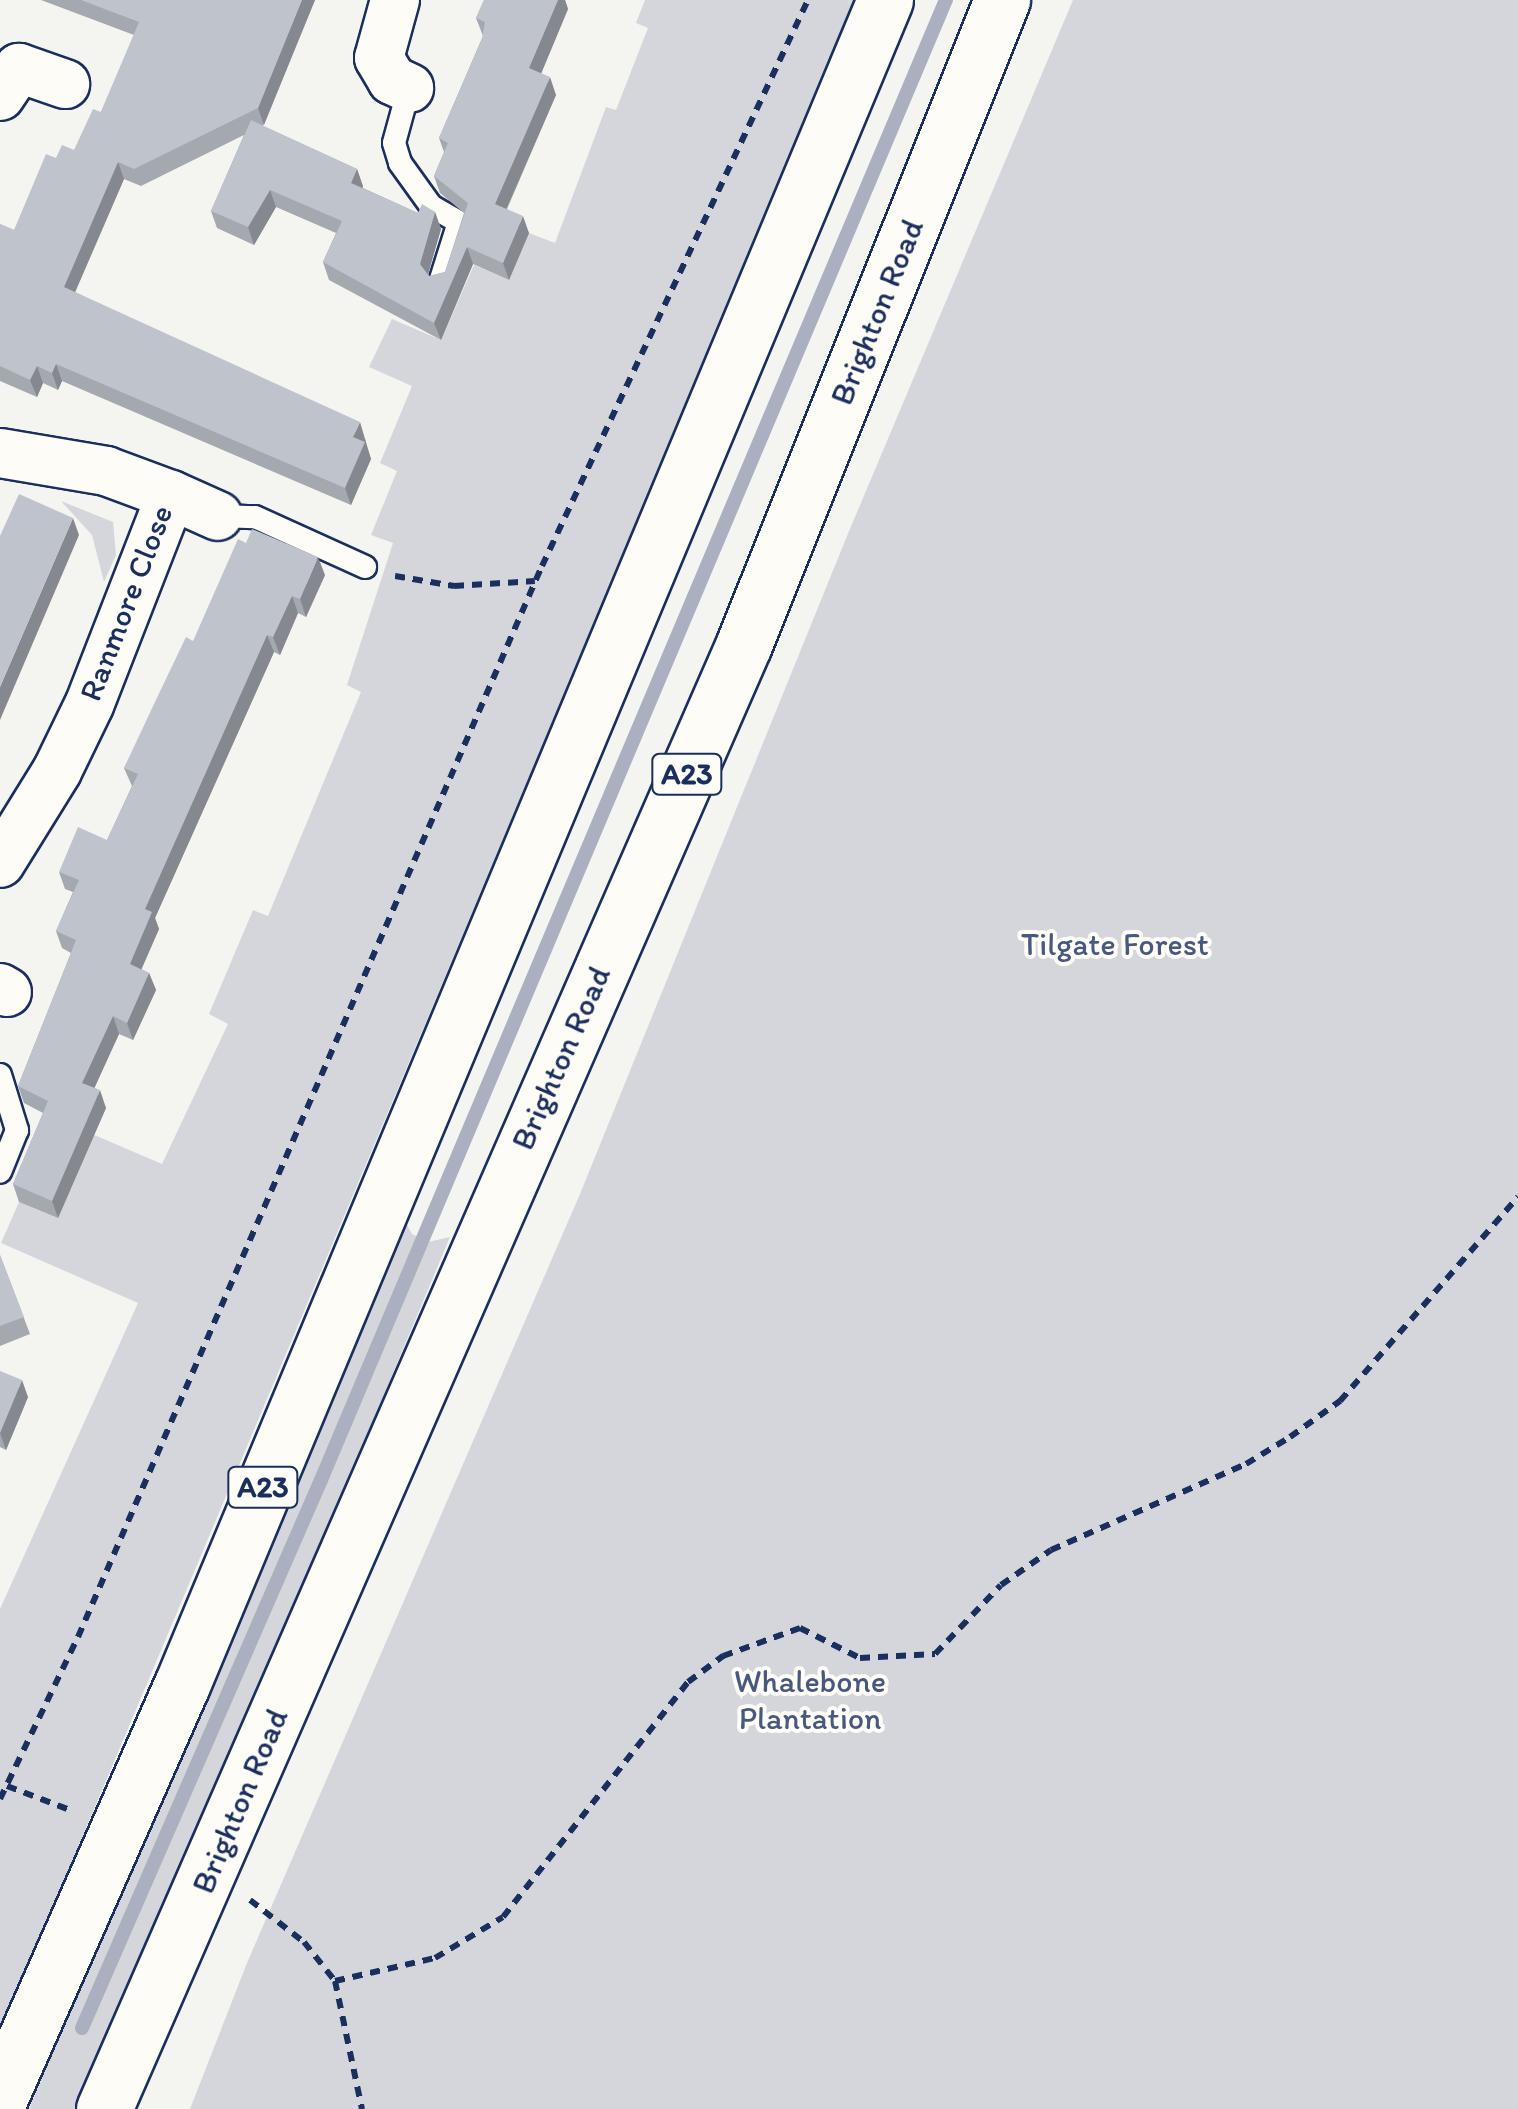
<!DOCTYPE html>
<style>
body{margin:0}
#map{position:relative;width:1518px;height:2109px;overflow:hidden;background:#f4f4f1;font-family:Itim,sans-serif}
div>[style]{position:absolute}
.green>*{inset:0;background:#d4d6db}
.stream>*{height:14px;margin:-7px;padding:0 7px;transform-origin:7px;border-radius:7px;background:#aab0bf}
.path>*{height:6px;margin-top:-3px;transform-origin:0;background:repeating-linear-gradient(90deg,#1b2f5e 0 10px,transparent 0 18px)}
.roads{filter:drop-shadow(2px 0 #1b2f5e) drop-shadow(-2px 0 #1b2f5e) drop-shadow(0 2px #1b2f5e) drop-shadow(0 -2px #1b2f5e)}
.lane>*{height:22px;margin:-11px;padding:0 11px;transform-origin:11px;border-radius:11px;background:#fdfcf7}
.street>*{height:48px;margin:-24px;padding:0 24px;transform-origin:24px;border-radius:24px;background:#fdfcf7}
.primary>*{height:55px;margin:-27.5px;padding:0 27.5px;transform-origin:27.5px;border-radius:27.5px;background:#fdfcf7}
.wall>*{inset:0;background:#a4a8af}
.shaded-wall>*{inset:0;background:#86888f}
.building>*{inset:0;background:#bfc3cc}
span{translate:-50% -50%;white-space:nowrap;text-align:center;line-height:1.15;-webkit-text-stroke:8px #fdfcf7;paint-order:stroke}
.shield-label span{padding:2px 8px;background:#fdfcf7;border:2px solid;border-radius:8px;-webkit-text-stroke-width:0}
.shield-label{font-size:30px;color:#1b2f5e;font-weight:700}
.street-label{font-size:32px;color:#1b2f5e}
.park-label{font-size:32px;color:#49597d}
</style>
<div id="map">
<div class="green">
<div style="clip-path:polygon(645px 0,857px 0,0 2032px,0 1609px,138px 1303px,1px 1243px,19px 1202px,58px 1218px,92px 1134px,162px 1164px,228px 1024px,209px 1014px,253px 910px,268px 916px,361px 692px,347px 685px,393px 543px,371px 535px,397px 471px,380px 463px,412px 386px,369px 367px,392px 319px,441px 340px,474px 265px,509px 280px,529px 233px,555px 243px,606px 107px,616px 110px,648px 28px,636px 23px)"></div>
<div style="clip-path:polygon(1073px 0,1518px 0,1518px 2109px,190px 2109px,247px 1963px,580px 1194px,847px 536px)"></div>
<div style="clip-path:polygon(61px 501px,113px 522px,116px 555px,104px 582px,92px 535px)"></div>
<div style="clip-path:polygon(403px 1218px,412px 1234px,428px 1242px,450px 1237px,323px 1540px,76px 2109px,29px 2109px)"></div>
</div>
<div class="stream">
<div style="left:82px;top:2028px;width:598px;rotate:-66.44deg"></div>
<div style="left:321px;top:1480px;width:1607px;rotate:-67.11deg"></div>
</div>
<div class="path">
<div style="left:395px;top:576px;width:60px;rotate:9.6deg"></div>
<div style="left:454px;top:586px;width:81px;rotate:-3.5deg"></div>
<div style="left:7px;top:1786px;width:67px;rotate:20.9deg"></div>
<div style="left:0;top:1799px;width:180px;rotate:-64.3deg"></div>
<div style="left:78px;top:1637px;width:1167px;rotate:-66.58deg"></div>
<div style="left:542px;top:566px;width:625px;rotate:-64.83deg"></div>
<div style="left:250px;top:1900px;width:68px;rotate:37.9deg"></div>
<div style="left:304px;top:1942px;width:50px;rotate:51.5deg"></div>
<div style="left:335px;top:1981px;width:131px;rotate:78.1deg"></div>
<div style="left:335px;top:1981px;width:103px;rotate:-13deg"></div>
<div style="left:435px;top:1958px;width:79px;rotate:-31.1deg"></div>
<div style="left:503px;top:1917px;width:299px;rotate:-51.8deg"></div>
<div style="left:688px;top:1682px;width:44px;rotate:-36.6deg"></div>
<div style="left:723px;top:1656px;width:82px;rotate:-20deg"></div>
<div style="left:800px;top:1628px;width:67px;rotate:26.6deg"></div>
<div style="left:860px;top:1658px;width:75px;rotate:-3.1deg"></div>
<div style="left:935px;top:1654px;width:95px;rotate:-46.3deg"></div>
<div style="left:1001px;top:1585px;width:61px;rotate:-35deg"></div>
<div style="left:1051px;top:1550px;width:213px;rotate:-23.8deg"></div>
<div style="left:1246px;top:1464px;width:52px;rotate:-31.5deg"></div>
<div style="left:1290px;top:1437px;width:62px;rotate:-35.8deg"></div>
<div style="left:1340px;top:1401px;width:271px;rotate:-48.9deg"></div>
</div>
<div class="roads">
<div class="lane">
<div style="left:409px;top:88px;width:57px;rotate:105.3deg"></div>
<div style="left:394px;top:143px;width:21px;rotate:73deg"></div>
<div style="left:400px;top:163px;width:53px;rotate:54.2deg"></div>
<div style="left:431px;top:206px;width:32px;rotate:30deg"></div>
<div style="left:459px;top:222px;width:60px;rotate:107.5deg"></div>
<div style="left:218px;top:516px;width:37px;rotate:2deg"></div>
<div style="left:255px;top:517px;width:121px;rotate:24.4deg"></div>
<div style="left:0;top:1075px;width:58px;rotate:72.8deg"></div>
<div style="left:17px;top:1130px;width:45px;rotate:112deg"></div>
</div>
<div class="street">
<div style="left:395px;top:0;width:60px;rotate:105.4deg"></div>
<div style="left:379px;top:58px;width:26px;rotate:59deg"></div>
<div style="left:392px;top:80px;width:19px;rotate:25deg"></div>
<div style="left:0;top:96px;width:34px;rotate:-56deg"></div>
<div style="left:19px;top:68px;width:49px;rotate:19.2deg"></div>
<div style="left:0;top:453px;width:108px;rotate:9.6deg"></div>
<div style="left:106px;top:471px;width:69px;rotate:20.3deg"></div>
<div style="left:171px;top:495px;width:225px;rotate:111.3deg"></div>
<div style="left:89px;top:705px;width:73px;rotate:115.9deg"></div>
<div style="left:57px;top:771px;width:108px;rotate:121.8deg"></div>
<div style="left:171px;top:495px;width:51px;rotate:24.1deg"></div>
<div style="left:0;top:988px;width:8px;rotate:30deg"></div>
</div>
<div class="primary">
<div style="left:0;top:2097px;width:448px;rotate:-66.2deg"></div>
<div style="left:181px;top:1687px;width:1828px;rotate:-67.35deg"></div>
<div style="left:104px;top:2109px;width:1599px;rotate:-66.4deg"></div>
<div style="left:744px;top:644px;width:694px;rotate:-68.17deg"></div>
</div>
</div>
<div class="wall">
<div style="clip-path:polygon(41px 0,315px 0,263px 126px,357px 169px,363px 188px,418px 213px,435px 212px,441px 229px,428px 274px,429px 276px,445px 272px,464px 213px,440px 193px,434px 176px,444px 152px,439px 138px,483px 36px,476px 18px,484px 0,565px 0,568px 9px,541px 73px,556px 95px,507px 209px,529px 233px,509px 280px,473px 264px,441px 340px,329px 280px,323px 262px,336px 233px,276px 207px,254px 245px,217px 228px,211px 211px,244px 135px,141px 186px,124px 179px,75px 292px,366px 440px,365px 442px,371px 459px,351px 505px,62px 381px,58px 390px,43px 383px,37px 397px,0 381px,0 224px,14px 230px,56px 158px,74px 150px,101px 112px,134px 35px)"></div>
<div style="clip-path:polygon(325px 575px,306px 617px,298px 613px,280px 655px,274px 652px,155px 918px,159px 929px,141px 969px,149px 973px,156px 990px,133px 1040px,119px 1034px,94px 1088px,106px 1108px,58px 1218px,19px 1202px,13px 1184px,43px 1113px,24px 1103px,18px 1086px,71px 953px,62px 948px,56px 931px,73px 892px,65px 889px,59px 872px,107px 840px,132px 786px,124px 768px,193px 641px)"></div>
<div style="clip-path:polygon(0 1255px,30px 1334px,0 1346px)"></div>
<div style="clip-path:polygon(0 1371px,28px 1397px,6px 1450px,0 1447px)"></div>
</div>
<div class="shaded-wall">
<div style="clip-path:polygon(302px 0,315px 0,264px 125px,258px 108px)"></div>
<div style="clip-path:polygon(558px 0,565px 0,568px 9px,536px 86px,529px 68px)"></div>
<div style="clip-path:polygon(550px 77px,556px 95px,501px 221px,495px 204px)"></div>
<div style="clip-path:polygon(118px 162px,124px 179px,70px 304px,64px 287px)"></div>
<div style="clip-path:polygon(357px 169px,363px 186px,357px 200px,351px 183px)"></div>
<div style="clip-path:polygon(270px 190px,276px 207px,254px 245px,248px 227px)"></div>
<div style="clip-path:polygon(435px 212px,441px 229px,426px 281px,420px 264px)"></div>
<div style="clip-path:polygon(523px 216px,529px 233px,509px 280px,503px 263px)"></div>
<div style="clip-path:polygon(467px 247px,473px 264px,441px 340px,434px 323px)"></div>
<div style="clip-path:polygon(56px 364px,62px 381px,58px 390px,52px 373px)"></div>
<div style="clip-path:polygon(37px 366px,43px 383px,37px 397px,30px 380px)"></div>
<div style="clip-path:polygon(360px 422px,371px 459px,351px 505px,345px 488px,353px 437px)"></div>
<div style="clip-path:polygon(73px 518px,79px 535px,0 720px,0 687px)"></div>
<div style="clip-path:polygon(318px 557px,325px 575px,306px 617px,300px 599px)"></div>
<div style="clip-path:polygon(292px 596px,298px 613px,280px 655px,273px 637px)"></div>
<div style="clip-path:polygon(267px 635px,274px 652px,155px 918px,159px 929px,136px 982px,130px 964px,145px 909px)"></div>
<div style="clip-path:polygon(149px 973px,156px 990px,133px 1040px,127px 1023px)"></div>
<div style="clip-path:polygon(113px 1016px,119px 1034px,89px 1100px,82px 1083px)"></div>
<div style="clip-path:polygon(100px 1090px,106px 1108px,58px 1218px,52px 1201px)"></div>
<div style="clip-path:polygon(22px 1380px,28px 1397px,6px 1450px,0 1433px)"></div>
</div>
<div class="building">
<div style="clip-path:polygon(81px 0,302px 0,258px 108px,134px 169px,118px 162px,64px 287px,360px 422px,353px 437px,365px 442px,345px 488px,56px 364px,52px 373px,37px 366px,30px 380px,0 366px,0 224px,14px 230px,46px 154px,56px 158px,62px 145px,74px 150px,93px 109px,101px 112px,139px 22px)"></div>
<div style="clip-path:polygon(484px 0,558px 0,529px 68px,550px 77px,495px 204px,523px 216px,503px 263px,467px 247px,434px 323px,323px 262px,342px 221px,270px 190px,248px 227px,211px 211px,251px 120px,357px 169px,351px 183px,418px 213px,422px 204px,435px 212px,420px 264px,429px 276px,445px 272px,468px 203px,434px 176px,448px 143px,439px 138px,482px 39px,485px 22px,476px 18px)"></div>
<div style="clip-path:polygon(19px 494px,73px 518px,0 687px,0 536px)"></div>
<div style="clip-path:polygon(252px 529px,318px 557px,300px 599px,292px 596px,273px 637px,267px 635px,145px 909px,152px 912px,130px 964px,149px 973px,127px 1023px,113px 1016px,82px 1083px,100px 1090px,52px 1201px,13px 1184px,48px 1101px,18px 1086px,76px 940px,56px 931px,79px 880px,59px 872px,78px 827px,107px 840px,138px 774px,124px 768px,154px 704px,186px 637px,193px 641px,238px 539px,246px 543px)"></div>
<div style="clip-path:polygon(0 1255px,24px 1317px,0 1326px)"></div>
<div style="clip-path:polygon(0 1371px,22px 1380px,0 1433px)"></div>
</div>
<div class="shield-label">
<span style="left:687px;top:774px">A23</span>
<span style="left:263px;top:1487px">A23</span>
</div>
<div class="street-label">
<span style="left:877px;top:312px;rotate:-68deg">Brighton Road</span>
<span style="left:126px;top:603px;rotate:-69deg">Ranmore Close</span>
<span style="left:561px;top:1058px;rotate:-66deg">Brighton Road</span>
<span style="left:240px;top:1801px;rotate:-67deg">Brighton Road</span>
</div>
<div class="park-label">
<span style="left:1115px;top:944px">Tilgate Forest</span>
<span style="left:810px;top:1700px">Whalebone<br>Plantation</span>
</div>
</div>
